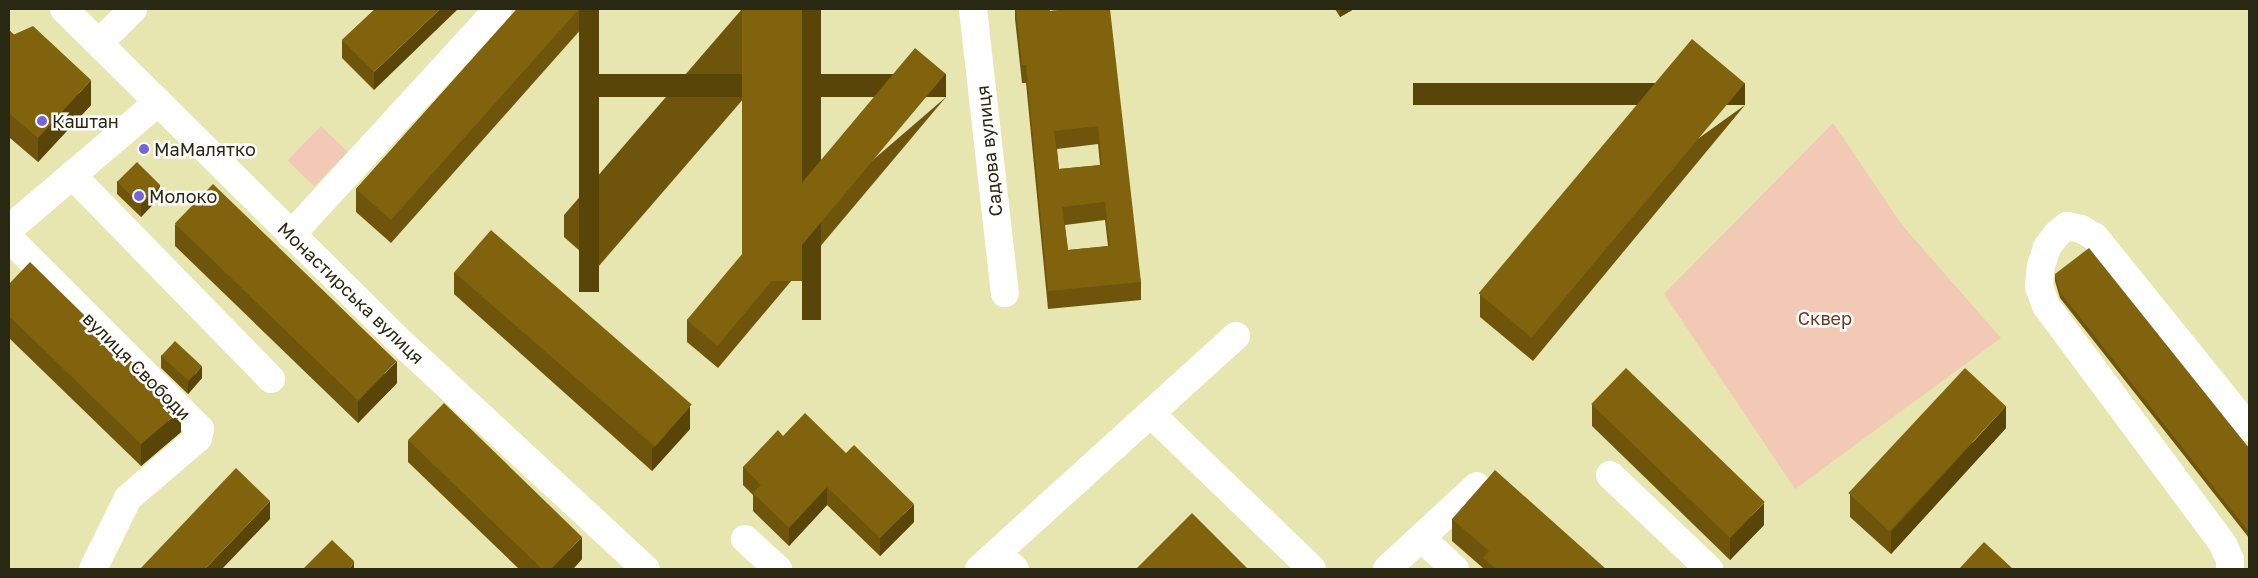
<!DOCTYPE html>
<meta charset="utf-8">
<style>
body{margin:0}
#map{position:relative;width:2258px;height:578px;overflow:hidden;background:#e7e6b0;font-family:"Golos Text",sans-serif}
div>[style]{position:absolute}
.green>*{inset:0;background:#f1c9b5;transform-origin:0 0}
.minor>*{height:28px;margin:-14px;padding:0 14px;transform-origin:14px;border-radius:14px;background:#fff}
.major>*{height:28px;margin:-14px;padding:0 14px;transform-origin:14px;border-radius:14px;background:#fff}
.wall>*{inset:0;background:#6f550b}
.shaded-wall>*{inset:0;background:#5a4509;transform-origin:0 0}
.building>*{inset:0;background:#81630d;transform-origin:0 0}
.dots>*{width:14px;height:14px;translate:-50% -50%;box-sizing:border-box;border:2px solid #fff;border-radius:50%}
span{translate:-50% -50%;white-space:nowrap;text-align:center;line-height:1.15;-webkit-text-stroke:5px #fff;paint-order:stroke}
.poi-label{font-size:18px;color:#282813}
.left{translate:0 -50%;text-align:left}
.street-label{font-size:18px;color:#282813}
.park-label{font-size:18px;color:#6b3a20}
.frame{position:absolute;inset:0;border:10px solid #282813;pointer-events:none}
</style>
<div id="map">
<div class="green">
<div style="clip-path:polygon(1833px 123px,1902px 225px,2001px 338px,1795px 489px,1664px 294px)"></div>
<div style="left:321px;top:126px;width:37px;height:48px;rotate:44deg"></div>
</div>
<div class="minor">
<div style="left:973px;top:9px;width:286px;rotate:83.6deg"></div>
<div style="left:72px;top:175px;width:285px;rotate:45.7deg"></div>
<div style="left:9px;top:229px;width:196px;rotate:-40.4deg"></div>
<div style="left:291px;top:235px;width:306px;rotate:-47.5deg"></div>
<div style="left:9px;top:238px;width:270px;rotate:45deg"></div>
<div style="left:200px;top:429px;width:9px;rotate:103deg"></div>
<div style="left:198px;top:438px;width:92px;rotate:139.4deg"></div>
<div style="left:128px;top:498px;width:79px;rotate:116.2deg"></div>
<div style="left:1152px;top:415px;width:222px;rotate:43.9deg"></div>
<div style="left:1610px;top:475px;width:137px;rotate:43.5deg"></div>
<div style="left:1421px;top:538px;width:46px;rotate:42.4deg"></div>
<div style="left:745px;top:539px;width:45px;rotate:42.3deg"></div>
<div style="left:997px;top:553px;width:24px;rotate:42deg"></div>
<div style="left:979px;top:569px;width:347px;rotate:-42.2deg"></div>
<div style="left:1387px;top:569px;width:122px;rotate:-42.7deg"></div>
<div style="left:2230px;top:569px;width:9px;rotate:-90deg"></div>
<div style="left:2230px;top:560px;width:17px;rotate:-114deg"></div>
<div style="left:2223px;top:544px;width:297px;rotate:-126.6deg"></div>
<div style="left:2046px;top:306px;width:20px;rotate:-110deg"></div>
<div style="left:2039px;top:287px;width:21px;rotate:-85deg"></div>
<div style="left:2041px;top:266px;width:20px;rotate:-72deg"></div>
<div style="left:2047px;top:247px;width:16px;rotate:-52deg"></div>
<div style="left:2057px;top:234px;width:13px;rotate:-39deg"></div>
<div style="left:2067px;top:226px;width:14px;rotate:12deg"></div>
<div style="left:2081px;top:229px;width:16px;rotate:30deg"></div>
<div style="left:2095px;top:237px;width:245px;rotate:51.1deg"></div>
</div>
<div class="major">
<div style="left:64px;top:9px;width:465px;rotate:44.7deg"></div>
<div style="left:394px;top:336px;width:343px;rotate:42.8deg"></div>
<div style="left:100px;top:42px;width:47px;rotate:-45deg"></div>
</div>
<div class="wall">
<div style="clip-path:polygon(375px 9px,374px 90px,342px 58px,342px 40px)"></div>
<div style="clip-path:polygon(517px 9px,599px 9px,391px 243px,356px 212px,356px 189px)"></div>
<div style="clip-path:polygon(742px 9px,821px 9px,598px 267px,564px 237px,564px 215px)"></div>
<div style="clip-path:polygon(evenodd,1015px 9px,1049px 9px,1050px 11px,1071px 9px,1141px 282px,1141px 300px,1048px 309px,1026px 83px,1022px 83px,1015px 19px,1015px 9px,1098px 144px,1100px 165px,1059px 169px,1057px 149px,1098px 144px,1015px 9px,1105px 220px,1108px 246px,1068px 250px,1065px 225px,1105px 220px)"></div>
<div style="clip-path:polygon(1335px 9px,1354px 9px,1340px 17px)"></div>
<div style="clip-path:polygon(9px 30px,91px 105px,38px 162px,10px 138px,9px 140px)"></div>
<div style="clip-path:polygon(946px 97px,718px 368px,687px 342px,687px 320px)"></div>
<div style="clip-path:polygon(1745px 105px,1533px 361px,1480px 317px,1480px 295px)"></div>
<div style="clip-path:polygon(117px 181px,160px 197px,141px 217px,117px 194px)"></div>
<div style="clip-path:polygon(175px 224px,397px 383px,358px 423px,175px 246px)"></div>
<div style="clip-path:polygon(454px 272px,690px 429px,652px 471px,454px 294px)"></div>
<div style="clip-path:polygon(2055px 274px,2249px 448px,2249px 538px,2060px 298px,2055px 281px)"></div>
<div style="clip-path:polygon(9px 284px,181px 432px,141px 466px,9px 338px)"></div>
<div style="clip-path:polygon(161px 355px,202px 378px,188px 394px,161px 368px)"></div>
<div style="clip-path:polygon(1592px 404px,1764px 525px,1730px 560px,1592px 426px)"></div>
<div style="clip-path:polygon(2006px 428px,1891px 554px,1850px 517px,1850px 495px)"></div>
<div style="clip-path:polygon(783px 436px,914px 522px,880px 556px,827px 505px,789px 546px,753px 511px,753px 495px,743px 485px,743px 467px)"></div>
<div style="clip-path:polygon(408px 440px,582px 559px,573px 569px,519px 569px,408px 462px)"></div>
<div style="clip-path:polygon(1452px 519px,1606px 569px,1483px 569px,1483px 568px,1452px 541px)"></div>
</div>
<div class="shaded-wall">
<div style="clip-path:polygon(440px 9px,458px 9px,374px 90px,374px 72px)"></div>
<div style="left:579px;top:9px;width:20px;height:283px"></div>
<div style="left:802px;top:9px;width:19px;height:311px"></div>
<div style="clip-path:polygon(1340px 9px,1354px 9px,1340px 17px)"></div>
<div style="left:946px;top:74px;width:23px;height:355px;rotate:90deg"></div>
<div style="clip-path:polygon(91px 80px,91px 105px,38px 162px,38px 138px)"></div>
<div style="left:1745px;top:83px;width:22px;height:332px;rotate:90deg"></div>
<div style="left:10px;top:114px;width:24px;height:1px;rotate:90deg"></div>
<div style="clip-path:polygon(160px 185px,160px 197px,141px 217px,141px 204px)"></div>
<div style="clip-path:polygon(397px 361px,397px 383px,358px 423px,358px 401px)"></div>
<div style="clip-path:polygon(202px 366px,202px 378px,188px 394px,188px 382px)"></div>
<div style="clip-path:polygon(690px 406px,690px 429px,652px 471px,652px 449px)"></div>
<div style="clip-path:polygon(2006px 406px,2006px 428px,1891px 554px,1891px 532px)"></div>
<div style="clip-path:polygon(181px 410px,181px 432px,141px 466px,141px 444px)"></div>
<div style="clip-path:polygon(827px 487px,827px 505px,789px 546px,789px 528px)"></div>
<div style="clip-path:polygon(270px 501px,270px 519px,222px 569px,205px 569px)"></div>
<div style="clip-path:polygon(1764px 503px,1764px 525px,1730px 560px,1730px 538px)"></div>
<div style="clip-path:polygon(914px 504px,914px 522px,880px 556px,880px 538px)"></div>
<div style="clip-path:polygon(582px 537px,582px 559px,573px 569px,551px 569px)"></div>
<div style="clip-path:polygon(354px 561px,354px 569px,350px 569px)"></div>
</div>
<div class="building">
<div style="clip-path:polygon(375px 9px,440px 9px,374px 72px,342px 40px)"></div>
<div style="clip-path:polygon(517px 9px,579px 9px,391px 220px,356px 189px)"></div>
<div style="left:742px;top:9px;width:60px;height:272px"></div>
<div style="clip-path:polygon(evenodd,1016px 9px,1049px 9px,1050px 11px,1071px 9px,1110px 9px,1141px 282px,1048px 291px,1026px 65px,1022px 65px,1016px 9px,1098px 126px,1102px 165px,1059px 169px,1054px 131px,1098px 126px,1016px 9px,1105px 202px,1110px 246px,1068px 250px,1062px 207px,1105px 202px)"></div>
<div style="clip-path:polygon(33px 26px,91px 80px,38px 138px,10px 114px,9px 115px,9px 30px,13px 35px)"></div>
<div style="left:1692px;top:39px;width:69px;height:332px;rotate:40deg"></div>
<div style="left:915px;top:48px;width:40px;height:355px;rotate:40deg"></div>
<div style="left:137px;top:162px;width:33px;height:28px;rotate:45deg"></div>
<div style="left:213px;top:184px;width:255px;height:55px;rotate:44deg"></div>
<div style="left:491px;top:230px;width:266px;height:56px;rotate:41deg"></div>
<div style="clip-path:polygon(2089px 248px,2249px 448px,2249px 532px,2060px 292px,2055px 274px)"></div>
<div style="clip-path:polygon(30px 262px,181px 410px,141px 444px,9px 316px,9px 284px)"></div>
<div style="left:175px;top:341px;width:37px;height:20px;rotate:43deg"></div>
<div style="left:1626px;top:368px;width:193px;height:50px;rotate:44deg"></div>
<div style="left:1965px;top:368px;width:56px;height:171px;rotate:43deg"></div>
<div style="clip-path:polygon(444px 403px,582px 537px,551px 569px,542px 569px,408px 440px)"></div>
<div style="clip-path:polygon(805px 413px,846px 453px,854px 445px,914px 504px,880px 538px,827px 487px,789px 528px,753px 493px,761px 485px,743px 467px,778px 430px,783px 436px)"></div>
<div style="clip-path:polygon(236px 468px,270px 501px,205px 569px,140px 569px)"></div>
<div style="clip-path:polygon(1495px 470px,1606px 569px,1496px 569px,1483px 558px,1489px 551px,1452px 519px)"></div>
<div style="clip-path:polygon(1192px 513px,1248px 569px,1136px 569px)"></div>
<div style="clip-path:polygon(332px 540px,354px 561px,350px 569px,303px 569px)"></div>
<div style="clip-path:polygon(1984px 542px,2013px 569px,1959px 569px)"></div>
</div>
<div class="dots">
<div style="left:42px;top:121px;background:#7863de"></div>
<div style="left:144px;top:149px;background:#7863de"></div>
<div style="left:139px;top:196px;background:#7863de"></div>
</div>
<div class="poi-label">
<span class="left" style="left:52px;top:121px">Каштан</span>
<span class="left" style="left:154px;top:149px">МаМалятко</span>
<span class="left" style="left:149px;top:196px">Молоко</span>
</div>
<div class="street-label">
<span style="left:989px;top:151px;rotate:-96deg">Садова вулиця</span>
<span style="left:351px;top:293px;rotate:44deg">Монастирська вулиця</span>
<span style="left:137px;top:366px;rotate:45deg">вулиця Свободи</span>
</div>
<div class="park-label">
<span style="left:1825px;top:318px">Сквер</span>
</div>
<div class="frame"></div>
</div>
